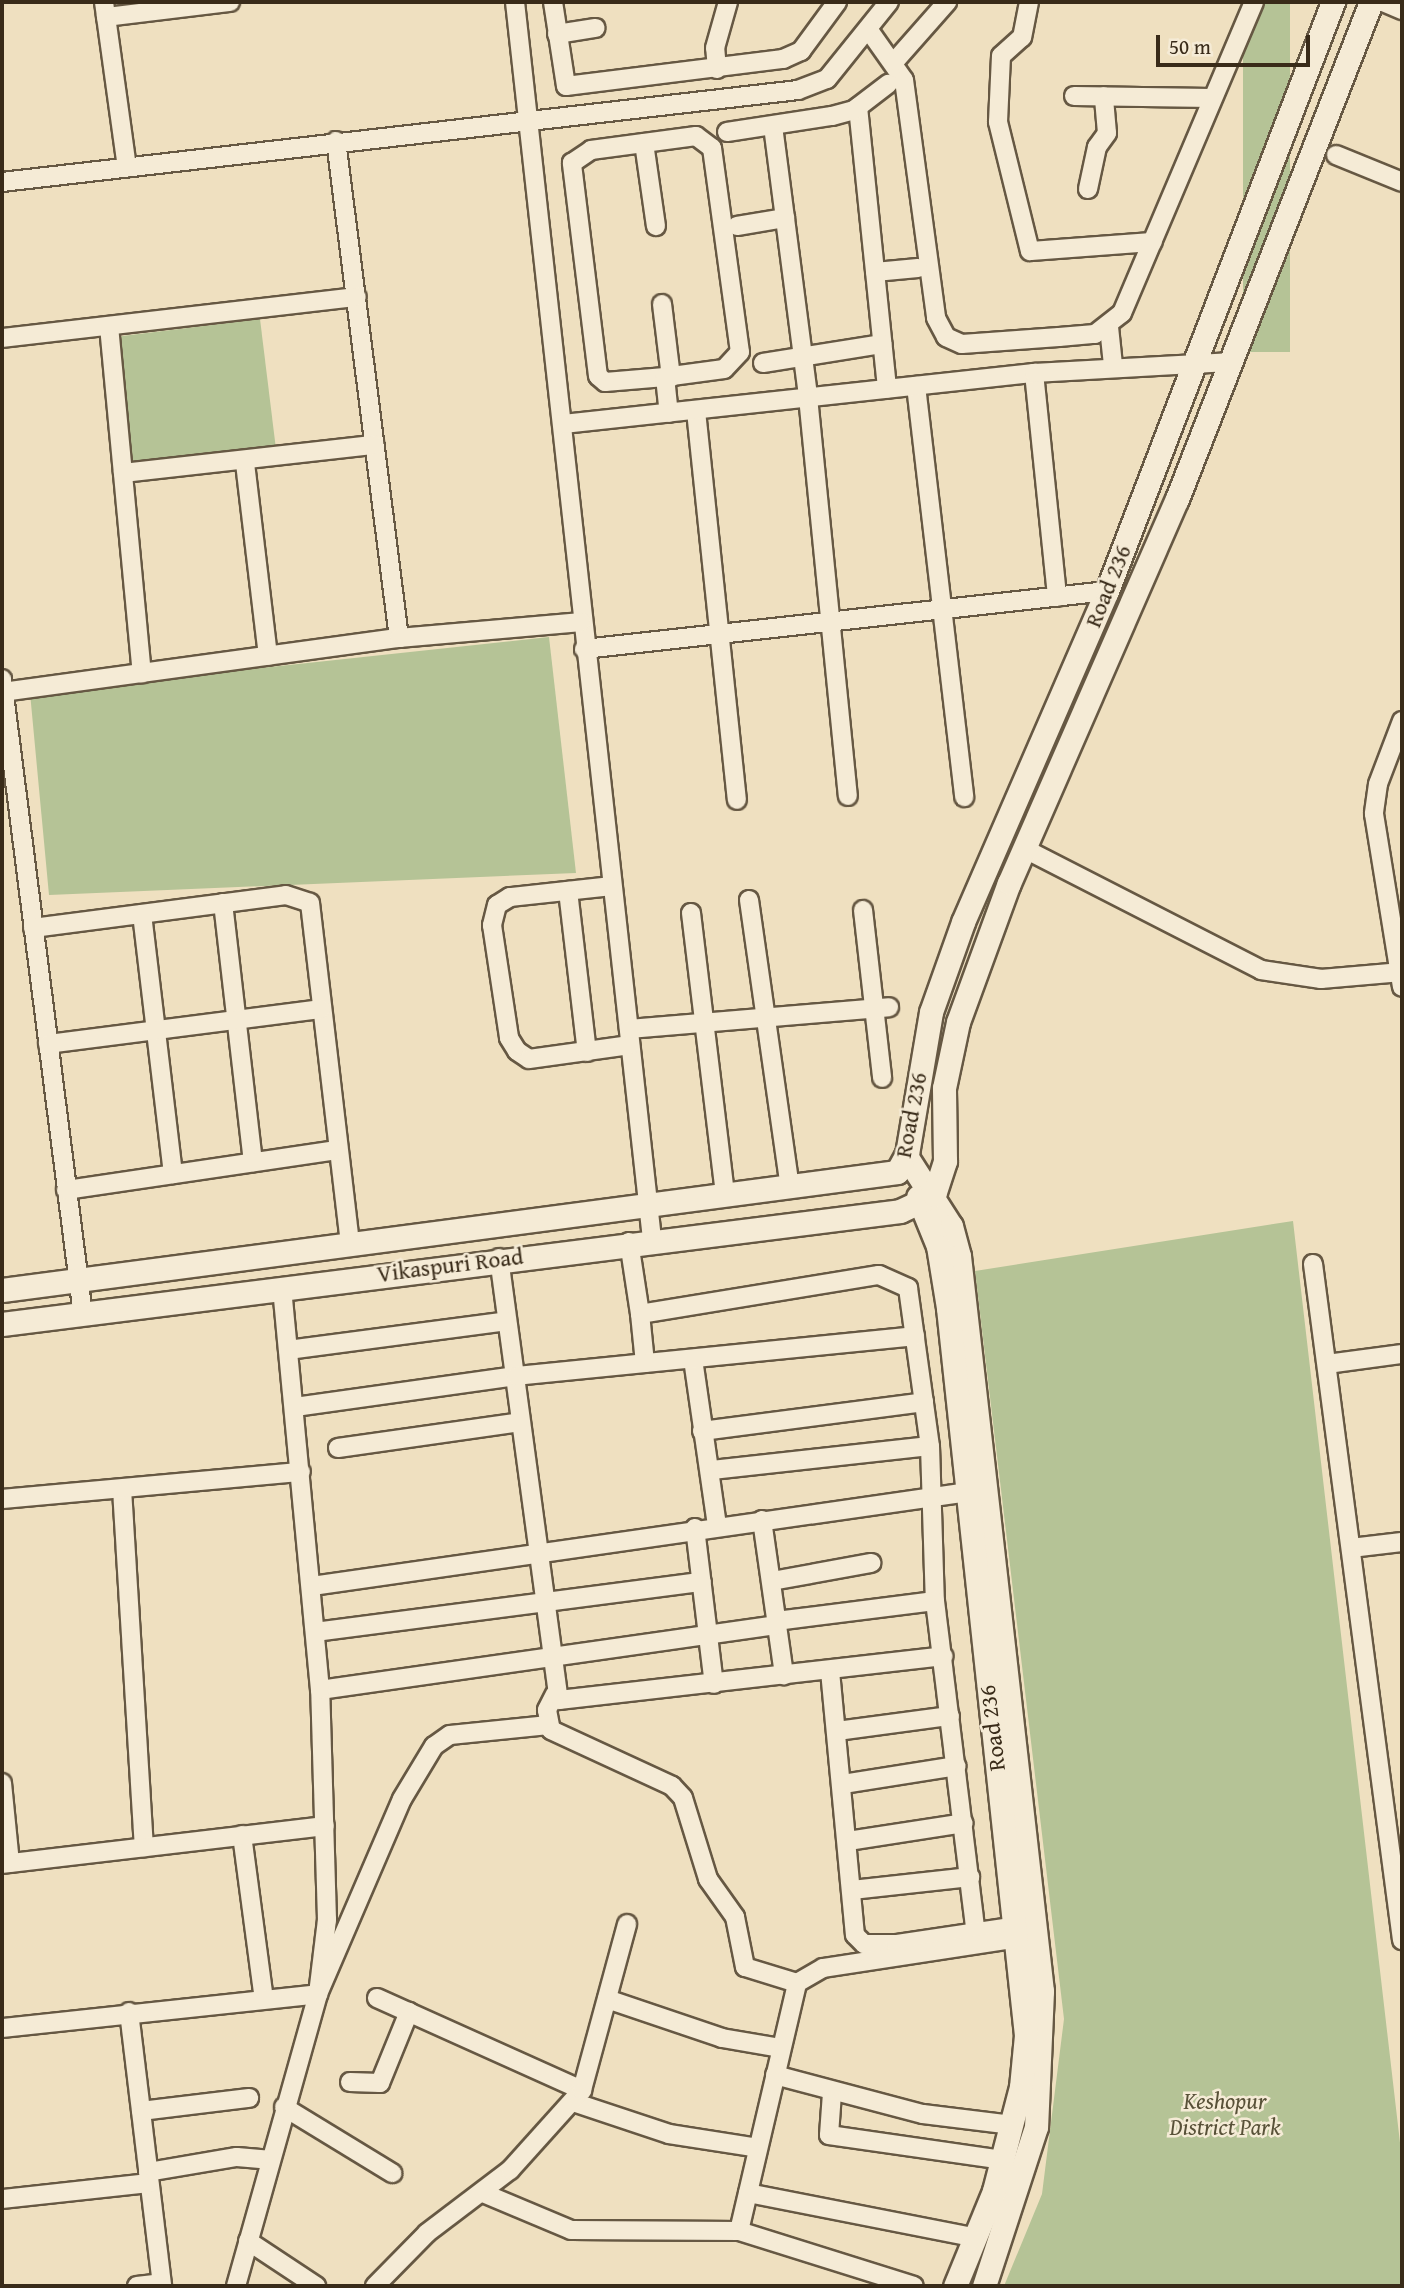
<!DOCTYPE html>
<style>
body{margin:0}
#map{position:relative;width:1404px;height:2288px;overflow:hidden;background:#efe0c0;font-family:"Gentium Book Plus",serif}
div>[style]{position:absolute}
.green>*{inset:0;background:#b5c396;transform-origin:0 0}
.roads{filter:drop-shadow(2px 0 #665843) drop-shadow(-2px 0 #665843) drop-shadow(0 2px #665843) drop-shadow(0 -2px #665843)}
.minor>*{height:18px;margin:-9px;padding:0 9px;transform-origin:9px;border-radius:9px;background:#f5ebd6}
.tertiary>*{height:23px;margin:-11.5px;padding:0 11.5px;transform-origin:11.5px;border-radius:11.5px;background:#f5ebd6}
span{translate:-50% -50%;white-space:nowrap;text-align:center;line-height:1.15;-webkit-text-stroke:5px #f5ebd6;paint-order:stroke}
.street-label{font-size:23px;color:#392b19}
.park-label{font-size:23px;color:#585138;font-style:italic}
.frame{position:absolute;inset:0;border:4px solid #392b19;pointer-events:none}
.scale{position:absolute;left:1156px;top:35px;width:154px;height:32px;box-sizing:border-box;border:4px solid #392b19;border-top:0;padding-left:9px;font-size:21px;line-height:24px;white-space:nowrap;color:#392b19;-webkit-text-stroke:5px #f5ebd6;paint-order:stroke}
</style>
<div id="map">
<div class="green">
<div style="left:1243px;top:2px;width:47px;height:350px"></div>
<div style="left:260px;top:319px;width:129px;height:151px;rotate:83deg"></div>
<div style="clip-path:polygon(549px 637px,576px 873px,49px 895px,30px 693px)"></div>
<div style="clip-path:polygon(1293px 1221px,1402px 2160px,1402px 2286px,1004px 2286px,1042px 2194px,1064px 2019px,975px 1271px)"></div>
</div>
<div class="roads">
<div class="minor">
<div style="left:104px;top:2px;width:167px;rotate:82.1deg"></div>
<div style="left:515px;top:2px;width:1245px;rotate:83.68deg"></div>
<div style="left:553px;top:2px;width:85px;rotate:81.2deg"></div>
<div style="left:566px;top:86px;width:219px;rotate:-7.1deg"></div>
<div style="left:783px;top:59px;width:20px;rotate:-24deg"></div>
<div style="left:801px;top:51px;width:61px;rotate:-53.7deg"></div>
<div style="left:1029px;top:2px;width:36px;rotate:101deg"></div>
<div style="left:1022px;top:37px;width:28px;rotate:138deg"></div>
<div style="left:1001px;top:56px;width:66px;rotate:92.6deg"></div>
<div style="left:998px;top:122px;width:133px;rotate:76.1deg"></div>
<div style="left:1030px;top:251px;width:123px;rotate:-4.2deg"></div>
<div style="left:1383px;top:2px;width:21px;rotate:23deg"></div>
<div style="left:106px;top:17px;width:125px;rotate:-6.9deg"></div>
<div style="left:868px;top:29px;width:62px;rotate:54.8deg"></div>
<div style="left:904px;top:80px;width:240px;rotate:82.3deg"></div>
<div style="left:936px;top:318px;width:21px;rotate:62deg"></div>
<div style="left:946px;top:337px;width:17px;rotate:24deg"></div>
<div style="left:962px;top:344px;width:97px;rotate:-4.1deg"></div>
<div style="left:1059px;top:337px;width:36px;rotate:-5deg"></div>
<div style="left:1095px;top:334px;width:34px;rotate:-38deg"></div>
<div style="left:1122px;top:313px;width:338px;rotate:-67deg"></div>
<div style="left:557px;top:34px;width:39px;rotate:-9deg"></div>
<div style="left:895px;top:61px;width:79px;rotate:-48.6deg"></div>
<div style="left:717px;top:69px;width:21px;rotate:-95deg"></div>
<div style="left:715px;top:48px;width:48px;rotate:-74.2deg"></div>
<div style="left:1074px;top:96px;width:137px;rotate:0.8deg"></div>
<div style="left:858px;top:107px;width:283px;rotate:84.1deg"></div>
<div style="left:773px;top:126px;width:273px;rotate:82.6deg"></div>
<div style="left:808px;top:397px;width:401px;rotate:84.3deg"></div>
<div style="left:727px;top:132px;width:106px;rotate:-8.7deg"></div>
<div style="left:832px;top:116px;width:23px;rotate:-15deg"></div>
<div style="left:854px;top:110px;width:43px;rotate:-37.4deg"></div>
<div style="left:336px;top:141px;width:501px;rotate:82.78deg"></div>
<div style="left:644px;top:143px;width:84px;rotate:81.8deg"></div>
<div style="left:1336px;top:155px;width:71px;rotate:22.2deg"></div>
<div style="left:2px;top:182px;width:801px;rotate:-6.59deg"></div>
<div style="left:798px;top:90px;width:31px;rotate:-21deg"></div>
<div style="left:827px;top:79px;width:99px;rotate:-51.2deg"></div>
<div style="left:1088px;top:189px;width:43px;rotate:-77.9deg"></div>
<div style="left:1097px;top:147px;width:17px;rotate:-54deg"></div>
<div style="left:1107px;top:133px;width:37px;rotate:-95deg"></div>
<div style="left:737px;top:226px;width:49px;rotate:-9.5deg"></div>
<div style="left:875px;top:272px;width:43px;rotate:-5.3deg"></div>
<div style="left:662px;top:304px;width:74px;rotate:83deg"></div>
<div style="left:109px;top:326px;width:349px;rotate:84.6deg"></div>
<div style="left:1109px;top:327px;width:39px;rotate:84deg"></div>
<div style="left:2px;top:338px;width:357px;rotate:-6.6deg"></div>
<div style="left:763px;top:363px;width:121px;rotate:-9.1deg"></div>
<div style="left:1034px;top:373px;width:225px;rotate:84.1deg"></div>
<div style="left:665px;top:377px;width:60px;rotate:175.2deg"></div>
<div style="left:605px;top:382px;width:9px;rotate:-139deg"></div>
<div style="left:598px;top:376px;width:215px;rotate:-97deg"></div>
<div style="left:572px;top:163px;width:23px;rotate:-34deg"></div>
<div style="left:591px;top:150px;width:106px;rotate:-7.6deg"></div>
<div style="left:696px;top:136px;width:20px;rotate:37deg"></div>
<div style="left:712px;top:148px;width:206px;rotate:82.2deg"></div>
<div style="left:740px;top:352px;width:23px;rotate:133deg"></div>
<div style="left:724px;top:369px;width:60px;rotate:172.3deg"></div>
<div style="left:665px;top:377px;width:36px;rotate:84deg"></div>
<div style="left:916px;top:386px;width:414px;rotate:83.3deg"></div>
<div style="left:696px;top:411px;width:391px;rotate:84deg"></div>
<div style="left:563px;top:424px;width:474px;rotate:-6.2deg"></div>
<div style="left:1034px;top:373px;width:195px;rotate:-3.2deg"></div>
<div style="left:245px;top:463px;width:194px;rotate:83.2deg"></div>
<div style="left:123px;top:473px;width:253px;rotate:-6.4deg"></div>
<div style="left:584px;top:649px;width:526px;rotate:-6.33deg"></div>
<div style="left:2px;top:679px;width:641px;rotate:82.74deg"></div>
<div style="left:3px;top:692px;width:400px;rotate:-7.8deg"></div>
<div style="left:399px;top:638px;width:183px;rotate:-5deg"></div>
<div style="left:1402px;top:721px;width:67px;rotate:110.9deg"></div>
<div style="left:1378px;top:784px;width:30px;rotate:98deg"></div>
<div style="left:1374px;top:814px;width:175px;rotate:80.8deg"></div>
<div style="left:1025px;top:849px;width:265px;rotate:27.1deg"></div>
<div style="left:1261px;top:970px;width:61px;rotate:8.5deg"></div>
<div style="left:1321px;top:979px;width:81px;rotate:-4.9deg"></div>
<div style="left:612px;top:886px;width:103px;rotate:173.8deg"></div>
<div style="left:510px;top:897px;width:15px;rotate:148deg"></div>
<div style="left:497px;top:905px;width:21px;rotate:104deg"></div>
<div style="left:492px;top:925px;width:114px;rotate:81.4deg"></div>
<div style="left:509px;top:1038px;width:15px;rotate:58deg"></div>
<div style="left:517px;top:1051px;width:14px;rotate:34deg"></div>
<div style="left:529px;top:1059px;width:102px;rotate:-7.9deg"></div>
<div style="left:568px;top:891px;width:162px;rotate:83.3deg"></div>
<div style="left:749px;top:900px;width:291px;rotate:81.9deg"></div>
<div style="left:223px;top:903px;width:261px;rotate:83.4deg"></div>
<div style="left:863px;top:910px;width:169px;rotate:83.5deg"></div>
<div style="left:691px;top:913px;width:285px;rotate:83.1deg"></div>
<div style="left:142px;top:914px;width:262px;rotate:83.2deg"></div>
<div style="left:33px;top:928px;width:255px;rotate:-7.4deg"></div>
<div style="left:286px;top:895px;width:25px;rotate:18deg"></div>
<div style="left:310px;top:903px;width:344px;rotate:83.3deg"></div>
<div style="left:629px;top:1029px;width:261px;rotate:-4.8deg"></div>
<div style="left:48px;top:1044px;width:275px;rotate:-7.3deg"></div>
<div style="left:66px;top:1190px;width:275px;rotate:-8.4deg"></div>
<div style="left:629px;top:1242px;width:73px;rotate:81.3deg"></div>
<div style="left:499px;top:1258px;width:446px;rotate:82.3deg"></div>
<div style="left:559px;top:1700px;width:387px;rotate:-6.5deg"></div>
<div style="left:1313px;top:1264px;width:682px;rotate:82.5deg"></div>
<div style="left:288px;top:1350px;width:221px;rotate:-7.5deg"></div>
<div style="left:693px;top:1359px;width:168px;rotate:81.8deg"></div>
<div style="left:645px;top:1363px;width:49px;rotate:-95.8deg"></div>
<div style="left:640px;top:1314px;width:242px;rotate:-9.3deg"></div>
<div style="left:879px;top:1275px;width:32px;rotate:24deg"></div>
<div style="left:908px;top:1288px;width:160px;rotate:82.1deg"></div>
<div style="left:930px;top:1446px;width:155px;rotate:88.2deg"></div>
<div style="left:935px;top:1601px;width:328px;rotate:83deg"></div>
<div style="left:1327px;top:1364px;width:76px;rotate:-7.6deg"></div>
<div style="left:295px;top:1407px;width:223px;rotate:-8deg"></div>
<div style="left:516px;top:1376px;width:401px;rotate:-5.7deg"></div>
<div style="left:702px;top:1431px;width:224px;rotate:-7.4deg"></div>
<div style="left:338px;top:1448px;width:184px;rotate:-8.1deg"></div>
<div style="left:712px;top:1470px;width:219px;rotate:-6.3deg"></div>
<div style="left:122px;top:1489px;width:359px;rotate:86.5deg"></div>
<div style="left:2px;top:1499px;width:300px;rotate:-5.2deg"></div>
<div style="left:762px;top:1520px;width:157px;rotate:81.9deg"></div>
<div style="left:695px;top:1528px;width:157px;rotate:83.1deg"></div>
<div style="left:1351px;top:1548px;width:51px;rotate:-6.7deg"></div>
<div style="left:772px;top:1581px;width:101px;rotate:-10.3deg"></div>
<div style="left:312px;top:1586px;width:663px;rotate:-8.15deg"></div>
<div style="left:776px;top:1621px;width:160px;rotate:-7.2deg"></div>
<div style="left:315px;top:1632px;width:390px;rotate:-7.4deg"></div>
<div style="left:830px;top:1671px;width:265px;rotate:84.6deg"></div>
<div style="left:855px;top:1935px;width:13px;rotate:45deg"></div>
<div style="left:864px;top:1944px;width:32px"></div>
<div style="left:896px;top:1944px;width:121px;rotate:-8.5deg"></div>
<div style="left:320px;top:1690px;width:462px;rotate:-8.1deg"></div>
<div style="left:555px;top:1694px;width:18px;rotate:117deg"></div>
<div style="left:547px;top:1710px;width:20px;rotate:79deg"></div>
<div style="left:551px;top:1730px;width:133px;rotate:24.8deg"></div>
<div style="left:672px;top:1786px;width:16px;rotate:47deg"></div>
<div style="left:683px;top:1798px;width:85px;rotate:72.8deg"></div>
<div style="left:708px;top:1879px;width:47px;rotate:54.6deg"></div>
<div style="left:735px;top:1917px;width:51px;rotate:78.7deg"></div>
<div style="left:745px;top:1967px;width:54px;rotate:17.1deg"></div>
<div style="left:837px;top:1731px;width:114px;rotate:-7.6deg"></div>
<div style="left:2px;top:1783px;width:80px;rotate:84.3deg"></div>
<div style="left:843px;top:1784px;width:115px;rotate:-9deg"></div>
<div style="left:242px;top:1835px;width:165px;rotate:82.4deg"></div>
<div style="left:848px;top:1841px;width:117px;rotate:-8.8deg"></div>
<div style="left:2px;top:1864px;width:325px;rotate:-6.7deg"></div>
<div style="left:852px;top:1890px;width:119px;rotate:-6.3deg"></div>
<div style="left:377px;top:1998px;width:225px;rotate:24.2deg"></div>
<div style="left:607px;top:1999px;width:121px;rotate:18.7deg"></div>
<div style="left:722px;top:2038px;width:60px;rotate:9.6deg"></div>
<div style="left:129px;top:2012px;width:276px;rotate:83.1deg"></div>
<div style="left:2px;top:2028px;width:318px;rotate:-6.1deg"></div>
<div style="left:318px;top:1994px;width:212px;rotate:-66.7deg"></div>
<div style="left:402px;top:1799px;width:62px;rotate:-58.9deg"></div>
<div style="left:434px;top:1746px;width:19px;rotate:-35deg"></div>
<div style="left:450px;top:1735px;width:99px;rotate:-5.8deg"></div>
<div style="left:775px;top:2075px;width:153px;rotate:14.8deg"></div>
<div style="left:923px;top:2114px;width:90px;rotate:7deg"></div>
<div style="left:350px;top:2082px;width:30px;rotate:2deg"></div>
<div style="left:380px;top:2083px;width:77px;rotate:-67.8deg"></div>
<div style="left:832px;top:2093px;width:42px;rotate:94.1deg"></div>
<div style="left:829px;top:2135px;width:175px;rotate:8.2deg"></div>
<div style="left:573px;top:2102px;width:101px;rotate:18.4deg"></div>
<div style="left:669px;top:2134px;width:90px;rotate:8.9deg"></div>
<div style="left:284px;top:2107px;width:127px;rotate:31.4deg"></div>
<div style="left:141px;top:2111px;width:109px;rotate:-6.9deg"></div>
<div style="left:148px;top:2172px;width:90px;rotate:-9.6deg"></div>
<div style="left:237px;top:2157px;width:32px;rotate:5deg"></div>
<div style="left:483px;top:2193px;width:95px;rotate:22.8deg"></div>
<div style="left:571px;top:2230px;width:168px;rotate:0.3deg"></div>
<div style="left:739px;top:2231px;width:183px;rotate:17.4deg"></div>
<div style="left:748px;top:2193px;width:233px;rotate:11.1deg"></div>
<div style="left:2px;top:2199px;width:148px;rotate:-6.2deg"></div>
<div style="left:739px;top:2231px;width:255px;rotate:-76.8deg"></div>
<div style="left:797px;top:1983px;width:30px;rotate:-30deg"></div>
<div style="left:823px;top:1968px;width:197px;rotate:-8.7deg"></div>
<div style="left:248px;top:2241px;width:82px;rotate:33.5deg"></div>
<div style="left:137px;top:2286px;width:24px;rotate:-7deg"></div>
<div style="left:236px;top:2286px;width:303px;rotate:-74.3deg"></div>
<div style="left:318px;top:1994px;width:75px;rotate:-83.1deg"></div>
<div style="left:327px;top:1920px;width:230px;rotate:-91.7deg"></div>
<div style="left:320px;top:1690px;width:404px;rotate:-95.4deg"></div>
<div style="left:375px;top:2286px;width:74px;rotate:-45.5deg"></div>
<div style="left:427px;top:2233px;width:104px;rotate:-37.2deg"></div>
<div style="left:510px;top:2170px;width:108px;rotate:-48deg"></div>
<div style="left:582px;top:2090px;width:172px;rotate:-74.8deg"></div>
</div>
<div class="tertiary">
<div style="left:906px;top:1156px;width:83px;rotate:57.3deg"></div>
<div style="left:951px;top:1226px;width:31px;rotate:75deg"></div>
<div style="left:959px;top:1256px;width:740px;rotate:83.56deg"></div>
<div style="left:1042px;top:1991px;width:136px;rotate:92.5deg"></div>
<div style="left:1036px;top:2127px;width:167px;rotate:108.1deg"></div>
<div style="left:918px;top:1197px;width:53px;rotate:67.8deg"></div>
<div style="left:938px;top:1246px;width:63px;rotate:80.8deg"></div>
<div style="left:948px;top:1308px;width:731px;rotate:83.88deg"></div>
<div style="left:1026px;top:2035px;width:52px;rotate:95.5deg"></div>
<div style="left:1021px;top:2087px;width:107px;rotate:104.6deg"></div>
<div style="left:994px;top:2191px;width:103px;rotate:112.3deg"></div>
<div style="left:2px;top:1290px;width:903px;rotate:-7.51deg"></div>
<div style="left:897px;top:1172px;width:21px;rotate:-61deg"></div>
<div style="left:907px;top:1154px;width:144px;rotate:-80.4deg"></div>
<div style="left:931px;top:1012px;width:96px;rotate:-70.4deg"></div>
<div style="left:963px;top:922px;width:361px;rotate:-66.5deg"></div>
<div style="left:1107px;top:591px;width:631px;rotate:-69.01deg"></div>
<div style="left:2px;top:1324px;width:905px;rotate:-7.17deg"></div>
<div style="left:900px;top:1211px;width:38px;rotate:-25deg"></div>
<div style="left:934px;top:1195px;width:36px;rotate:-72deg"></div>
<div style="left:945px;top:1161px;width:73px;rotate:-90.8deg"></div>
<div style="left:944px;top:1088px;width:67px;rotate:-78deg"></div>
<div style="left:958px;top:1022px;width:148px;rotate:-69.9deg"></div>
<div style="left:1009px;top:883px;width:419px;rotate:-66.4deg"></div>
<div style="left:1177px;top:499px;width:534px;rotate:-68.68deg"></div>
</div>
</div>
<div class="street-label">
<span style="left:1108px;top:586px;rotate:-68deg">Road 236</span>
<span style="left:911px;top:1115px;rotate:-79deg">Road 236</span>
<span style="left:450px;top:1265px;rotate:-7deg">Vikaspuri Road</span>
<span style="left:992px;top:1728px;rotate:-97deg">Road 236</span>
</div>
<div class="park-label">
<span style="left:1225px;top:2114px">Keshopur<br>District Park</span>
</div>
<div class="frame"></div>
<div class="scale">50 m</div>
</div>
